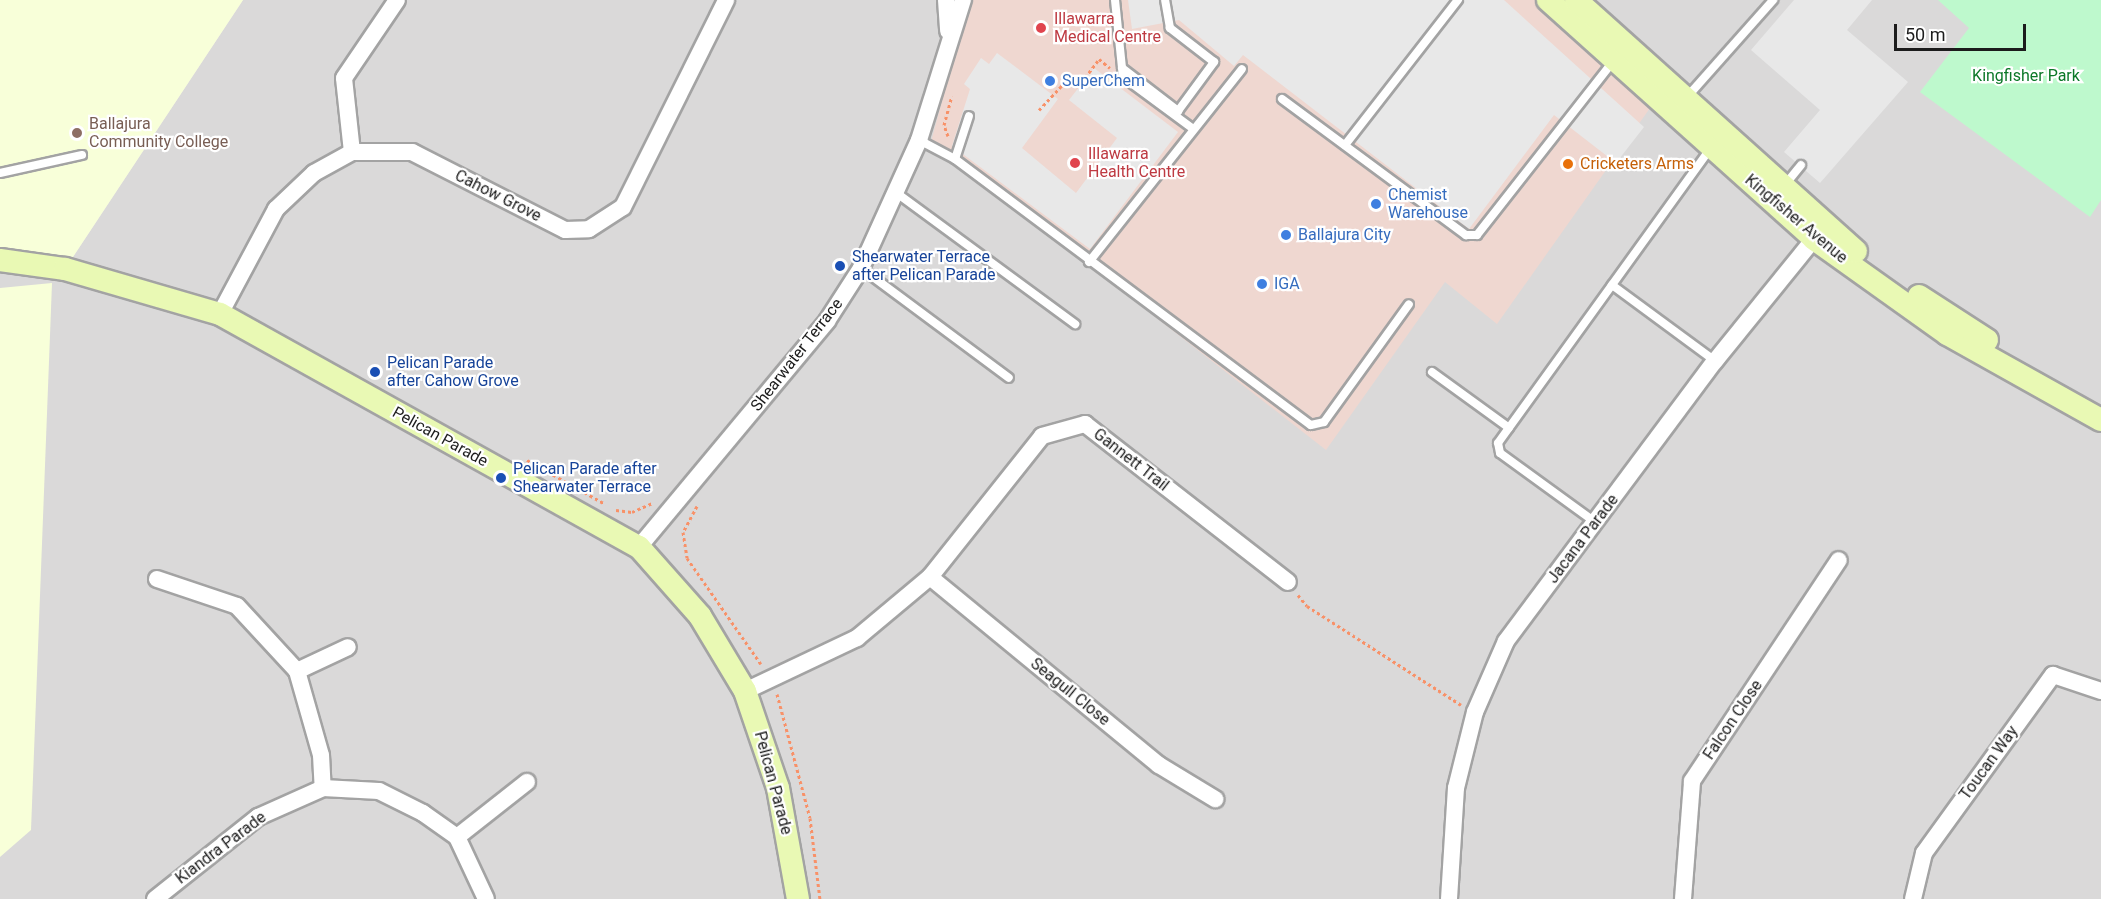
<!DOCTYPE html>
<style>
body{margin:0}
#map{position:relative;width:2101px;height:899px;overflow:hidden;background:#edece2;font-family:Roboto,sans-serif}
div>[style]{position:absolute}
.residential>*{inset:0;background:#dad9d9}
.commercial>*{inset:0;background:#efd7d0}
.education>*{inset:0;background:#f8ffd9}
.park>*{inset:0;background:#bef9cd}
.parking>*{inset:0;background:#e8e8e8}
.path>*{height:3px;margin-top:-1.5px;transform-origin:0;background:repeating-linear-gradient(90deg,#f89168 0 3px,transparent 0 6px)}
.roads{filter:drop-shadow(2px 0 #a3a3a3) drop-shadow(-2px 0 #a3a3a3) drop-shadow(0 2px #a3a3a3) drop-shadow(0 -2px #a3a3a3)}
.lane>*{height:8px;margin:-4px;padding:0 4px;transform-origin:4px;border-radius:4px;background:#fff}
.street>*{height:16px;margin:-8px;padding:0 8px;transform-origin:8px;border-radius:8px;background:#fff}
.secondary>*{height:22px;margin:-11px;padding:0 11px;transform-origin:11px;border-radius:11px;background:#e9f9b4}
.dots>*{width:16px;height:16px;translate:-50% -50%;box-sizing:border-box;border:3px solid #fff;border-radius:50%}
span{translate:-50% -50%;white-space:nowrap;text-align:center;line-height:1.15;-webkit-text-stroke:4.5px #fff;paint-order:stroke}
.health-label{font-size:16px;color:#be3a42}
.left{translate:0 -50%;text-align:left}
.park-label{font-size:16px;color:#0c7828}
.shop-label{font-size:16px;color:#366cbe}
.education-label{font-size:16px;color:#785e54}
.food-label{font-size:16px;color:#c56008}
.street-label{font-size:16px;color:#1c1c1c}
.transit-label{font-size:16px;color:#164399}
.scale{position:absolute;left:1894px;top:24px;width:132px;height:27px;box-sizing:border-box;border:3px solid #1c1c1c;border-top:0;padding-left:8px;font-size:18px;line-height:21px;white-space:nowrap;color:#1c1c1c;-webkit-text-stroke:4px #fff;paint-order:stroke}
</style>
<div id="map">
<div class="residential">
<div style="clip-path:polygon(243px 0,2101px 0,2101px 899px,0 899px,0 267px,65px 269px)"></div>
</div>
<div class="commercial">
<div style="clip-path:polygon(969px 0,1538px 0,1655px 101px,1497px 324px,1445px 282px,1326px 450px,931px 142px)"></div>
</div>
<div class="education">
<div style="clip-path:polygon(0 0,243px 0,65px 269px,0 267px)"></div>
<div style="clip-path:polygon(52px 283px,31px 830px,0 857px,0 288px)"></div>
</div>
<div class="park">
<div style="clip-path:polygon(1938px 0,2101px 0,2101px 200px,2090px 217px,1920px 92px,1969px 28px)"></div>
</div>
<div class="parking">
<div style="clip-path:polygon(1128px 0,1504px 0,1644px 127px,1616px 163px,1554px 115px,1469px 229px,1243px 55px,1234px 66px,1179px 20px,1132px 29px)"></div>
<div style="clip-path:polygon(1794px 0,1872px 0,1847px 30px,1908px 82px,1820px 183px,1784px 152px,1820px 110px,1751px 50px)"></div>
<div style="clip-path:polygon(997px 53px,1058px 99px,1022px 148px,1076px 193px,1117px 138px,1069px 100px,1094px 68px,1178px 132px,1090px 249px,952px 146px,970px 89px,964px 84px,981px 58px,989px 64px)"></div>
</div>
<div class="path">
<div style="left:1039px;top:110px;width:42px;rotate:-46.9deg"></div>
<div style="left:1068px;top:79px;width:13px;rotate:39deg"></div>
<div style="left:1078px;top:87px;width:35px;rotate:-53deg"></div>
<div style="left:1099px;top:59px;width:14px;rotate:39deg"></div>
<div style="left:948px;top:136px;width:12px;rotate:-110deg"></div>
<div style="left:944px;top:125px;width:30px;rotate:-75deg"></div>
<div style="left:527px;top:460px;width:90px;rotate:29.4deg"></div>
<div style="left:697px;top:506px;width:30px;rotate:118deg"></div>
<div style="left:683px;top:532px;width:26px;rotate:81deg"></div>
<div style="left:687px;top:558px;width:129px;rotate:55.1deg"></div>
<div style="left:616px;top:510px;width:16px;rotate:7deg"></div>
<div style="left:632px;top:512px;width:22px;rotate:-24deg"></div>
<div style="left:1298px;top:595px;width:14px;rotate:51deg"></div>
<div style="left:1307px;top:606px;width:183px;rotate:32.7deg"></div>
<div style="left:777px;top:694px;width:128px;rotate:75.1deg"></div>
<div style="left:810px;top:818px;width:82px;rotate:83deg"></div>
</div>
<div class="roads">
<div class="lane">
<div style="left:1115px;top:0;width:77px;rotate:84.1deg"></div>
<div style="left:1123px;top:77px;width:86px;rotate:36.5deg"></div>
<div style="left:1122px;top:68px;width:71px;rotate:37.5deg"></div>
<div style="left:1178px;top:111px;width:61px;rotate:-53.7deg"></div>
<div style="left:1214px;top:62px;width:56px;rotate:-142.3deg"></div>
<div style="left:1170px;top:28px;width:28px;rotate:-100deg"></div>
<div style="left:1687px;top:97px;width:130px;rotate:-48.4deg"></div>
<div style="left:1282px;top:99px;width:229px;rotate:36.5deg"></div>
<div style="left:1466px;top:235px;width:11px"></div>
<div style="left:1477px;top:235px;width:222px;rotate:-51.9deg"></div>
<div style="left:919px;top:140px;width:41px;rotate:27.8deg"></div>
<div style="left:955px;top:159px;width:444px;rotate:36.8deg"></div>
<div style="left:1311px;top:425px;width:13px;rotate:-13deg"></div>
<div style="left:1324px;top:422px;width:145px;rotate:-54.2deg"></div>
<div style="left:1345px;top:145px;width:184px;rotate:-52.1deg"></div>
<div style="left:955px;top:159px;width:45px;rotate:-72deg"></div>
<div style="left:0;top:173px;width:84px;rotate:-12.4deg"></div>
<div style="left:1784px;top:186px;width:27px;rotate:-51deg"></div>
<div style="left:898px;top:194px;width:220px;rotate:36.3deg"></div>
<div style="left:1089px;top:262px;width:246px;rotate:-51.6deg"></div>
<div style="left:861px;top:268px;width:184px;rotate:36.6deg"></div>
<div style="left:1612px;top:285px;width:128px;rotate:36.4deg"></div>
<div style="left:1432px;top:372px;width:95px;rotate:36deg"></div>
<div style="left:1595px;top:522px;width:117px;rotate:-144deg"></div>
<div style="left:1500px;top:453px;width:10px;rotate:-101deg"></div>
<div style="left:1498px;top:443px;width:364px;rotate:-54.2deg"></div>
</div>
<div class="street">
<div style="left:946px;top:0;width:31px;rotate:86deg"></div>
<div style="left:352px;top:152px;width:74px;rotate:-96.2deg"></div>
<div style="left:344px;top:78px;width:94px;rotate:-55.8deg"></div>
<div style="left:220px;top:314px;width:119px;rotate:-61.9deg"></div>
<div style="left:276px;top:209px;width:52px;rotate:-43.5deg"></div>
<div style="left:314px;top:173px;width:43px;rotate:-28.9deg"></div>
<div style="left:352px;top:152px;width:60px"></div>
<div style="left:412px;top:152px;width:172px;rotate:27deg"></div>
<div style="left:565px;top:230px;width:24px;rotate:-2deg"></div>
<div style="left:589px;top:229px;width:40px;rotate:-32.9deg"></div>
<div style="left:623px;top:207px;width:231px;rotate:-63.5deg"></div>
<div style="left:639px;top:547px;width:294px;rotate:-50.2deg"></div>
<div style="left:827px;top:321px;width:63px;rotate:-57.3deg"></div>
<div style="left:861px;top:268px;width:141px;rotate:-65.6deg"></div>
<div style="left:919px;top:140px;width:147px;rotate:-72.6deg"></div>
<div style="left:930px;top:577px;width:296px;rotate:39.4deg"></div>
<div style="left:1159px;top:765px;width:66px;rotate:31.3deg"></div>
<div style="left:157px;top:579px;width:84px;rotate:18.6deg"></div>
<div style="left:237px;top:606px;width:88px;rotate:47.3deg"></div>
<div style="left:297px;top:671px;width:87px;rotate:74.1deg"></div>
<div style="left:321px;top:755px;width:33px;rotate:87deg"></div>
<div style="left:297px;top:671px;width:56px;rotate:-25.2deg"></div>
<div style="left:745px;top:691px;width:124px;rotate:-25.3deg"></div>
<div style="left:857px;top:638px;width:95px;rotate:-39.9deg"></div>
<div style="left:930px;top:577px;width:180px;rotate:-51.5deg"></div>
<div style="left:1042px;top:436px;width:45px;rotate:-15.6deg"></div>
<div style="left:1085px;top:424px;width:257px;rotate:37.9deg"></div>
<div style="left:457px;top:837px;width:89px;rotate:-38.2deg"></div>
<div style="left:155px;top:899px;width:132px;rotate:-38.5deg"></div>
<div style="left:258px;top:817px;width:71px;rotate:-24deg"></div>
<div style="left:323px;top:788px;width:56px;rotate:3.1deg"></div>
<div style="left:379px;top:791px;width:49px;rotate:26.6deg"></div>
<div style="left:423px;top:813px;width:42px;rotate:35.2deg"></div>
<div style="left:457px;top:837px;width:68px;rotate:64.9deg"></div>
<div style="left:1449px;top:899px;width:111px;rotate:-86.4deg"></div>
<div style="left:1456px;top:788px;width:78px;rotate:-76deg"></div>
<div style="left:1475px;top:712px;width:77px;rotate:-66.4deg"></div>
<div style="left:1506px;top:641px;width:349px;rotate:-53.3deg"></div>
<div style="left:1715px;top:361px;width:169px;rotate:-51deg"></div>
<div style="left:1683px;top:899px;width:118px;rotate:-85.6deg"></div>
<div style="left:1692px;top:781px;width:265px;rotate:-56.4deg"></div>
<div style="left:1913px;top:899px;width:47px;rotate:-76.6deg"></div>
<div style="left:1924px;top:853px;width:220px;rotate:-54.1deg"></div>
<div style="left:2053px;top:675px;width:51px;rotate:18.4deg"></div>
</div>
<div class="secondary">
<div style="left:1548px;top:0;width:358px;rotate:41.9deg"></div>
<div style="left:1814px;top:239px;width:163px;rotate:35.5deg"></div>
<div style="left:1947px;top:334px;width:176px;rotate:29.2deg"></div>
<div style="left:1576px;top:0;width:376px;rotate:41.9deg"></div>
<div style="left:0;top:260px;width:66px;rotate:7.9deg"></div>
<div style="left:65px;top:269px;width:161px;rotate:16.2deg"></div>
<div style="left:220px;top:314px;width:479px;rotate:29.1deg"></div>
<div style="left:639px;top:547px;width:92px;rotate:48.5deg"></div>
<div style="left:700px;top:616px;width:87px;rotate:59deg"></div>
<div style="left:745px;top:691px;width:102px;rotate:71.2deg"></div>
<div style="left:778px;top:788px;width:113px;rotate:79.8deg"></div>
<div style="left:1919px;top:296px;width:81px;rotate:32.9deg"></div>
</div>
</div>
<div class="dots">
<div style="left:1041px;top:28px;background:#e0444e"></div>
<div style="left:1050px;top:81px;background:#3f7fe0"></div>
<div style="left:77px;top:133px;background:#8d6e63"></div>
<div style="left:1075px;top:163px;background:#e0444e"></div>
<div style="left:1568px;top:164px;background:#e8710a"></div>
<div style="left:1376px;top:204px;background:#3f7fe0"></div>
<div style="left:1286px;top:235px;background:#3f7fe0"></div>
<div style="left:840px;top:266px;background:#1a4fb4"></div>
<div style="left:1262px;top:284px;background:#3f7fe0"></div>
<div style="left:375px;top:372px;background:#1a4fb4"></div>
<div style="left:501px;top:478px;background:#1a4fb4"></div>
</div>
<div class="health-label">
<span class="left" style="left:1054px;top:28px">Illawarra<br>Medical Centre</span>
<span class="left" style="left:1088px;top:163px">Illawarra<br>Health Centre</span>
</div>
<div class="park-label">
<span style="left:2026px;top:76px">Kingfisher Park</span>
</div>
<div class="shop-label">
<span class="left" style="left:1062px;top:81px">SuperChem</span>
<span class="left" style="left:1388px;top:204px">Chemist<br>Warehouse</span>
<span class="left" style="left:1298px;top:235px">Ballajura City</span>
<span class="left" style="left:1274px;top:284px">IGA</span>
</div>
<div class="education-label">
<span class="left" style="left:89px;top:133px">Ballajura<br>Community College</span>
</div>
<div class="food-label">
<span class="left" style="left:1580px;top:164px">Cricketers Arms</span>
</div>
<div class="street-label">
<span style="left:498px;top:196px;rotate:27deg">Cahow Grove</span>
<span style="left:1796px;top:219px;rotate:40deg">Kingfisher Avenue</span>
<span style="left:797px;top:355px;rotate:-52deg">Shearwater Terrace</span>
<span style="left:440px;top:437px;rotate:29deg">Pelican Parade</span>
<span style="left:1131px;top:460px;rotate:38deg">Gannett Trail</span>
<span style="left:1583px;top:539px;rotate:-53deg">Jacana Parade</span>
<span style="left:1070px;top:692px;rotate:39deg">Seagull Close</span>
<span style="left:1733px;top:720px;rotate:-56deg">Falcon Close</span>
<span style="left:1989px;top:763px;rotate:-54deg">Toucan Way</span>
<span style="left:773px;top:783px;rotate:75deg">Pelican Parade</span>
<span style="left:221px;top:848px;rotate:-37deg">Kiandra Parade</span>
</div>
<div class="transit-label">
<span class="left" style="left:852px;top:266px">Shearwater Terrace<br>after Pelican Parade</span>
<span class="left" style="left:387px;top:372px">Pelican Parade<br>after Cahow Grove</span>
<span class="left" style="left:513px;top:478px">Pelican Parade after<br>Shearwater Terrace</span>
</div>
<div class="scale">50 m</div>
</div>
